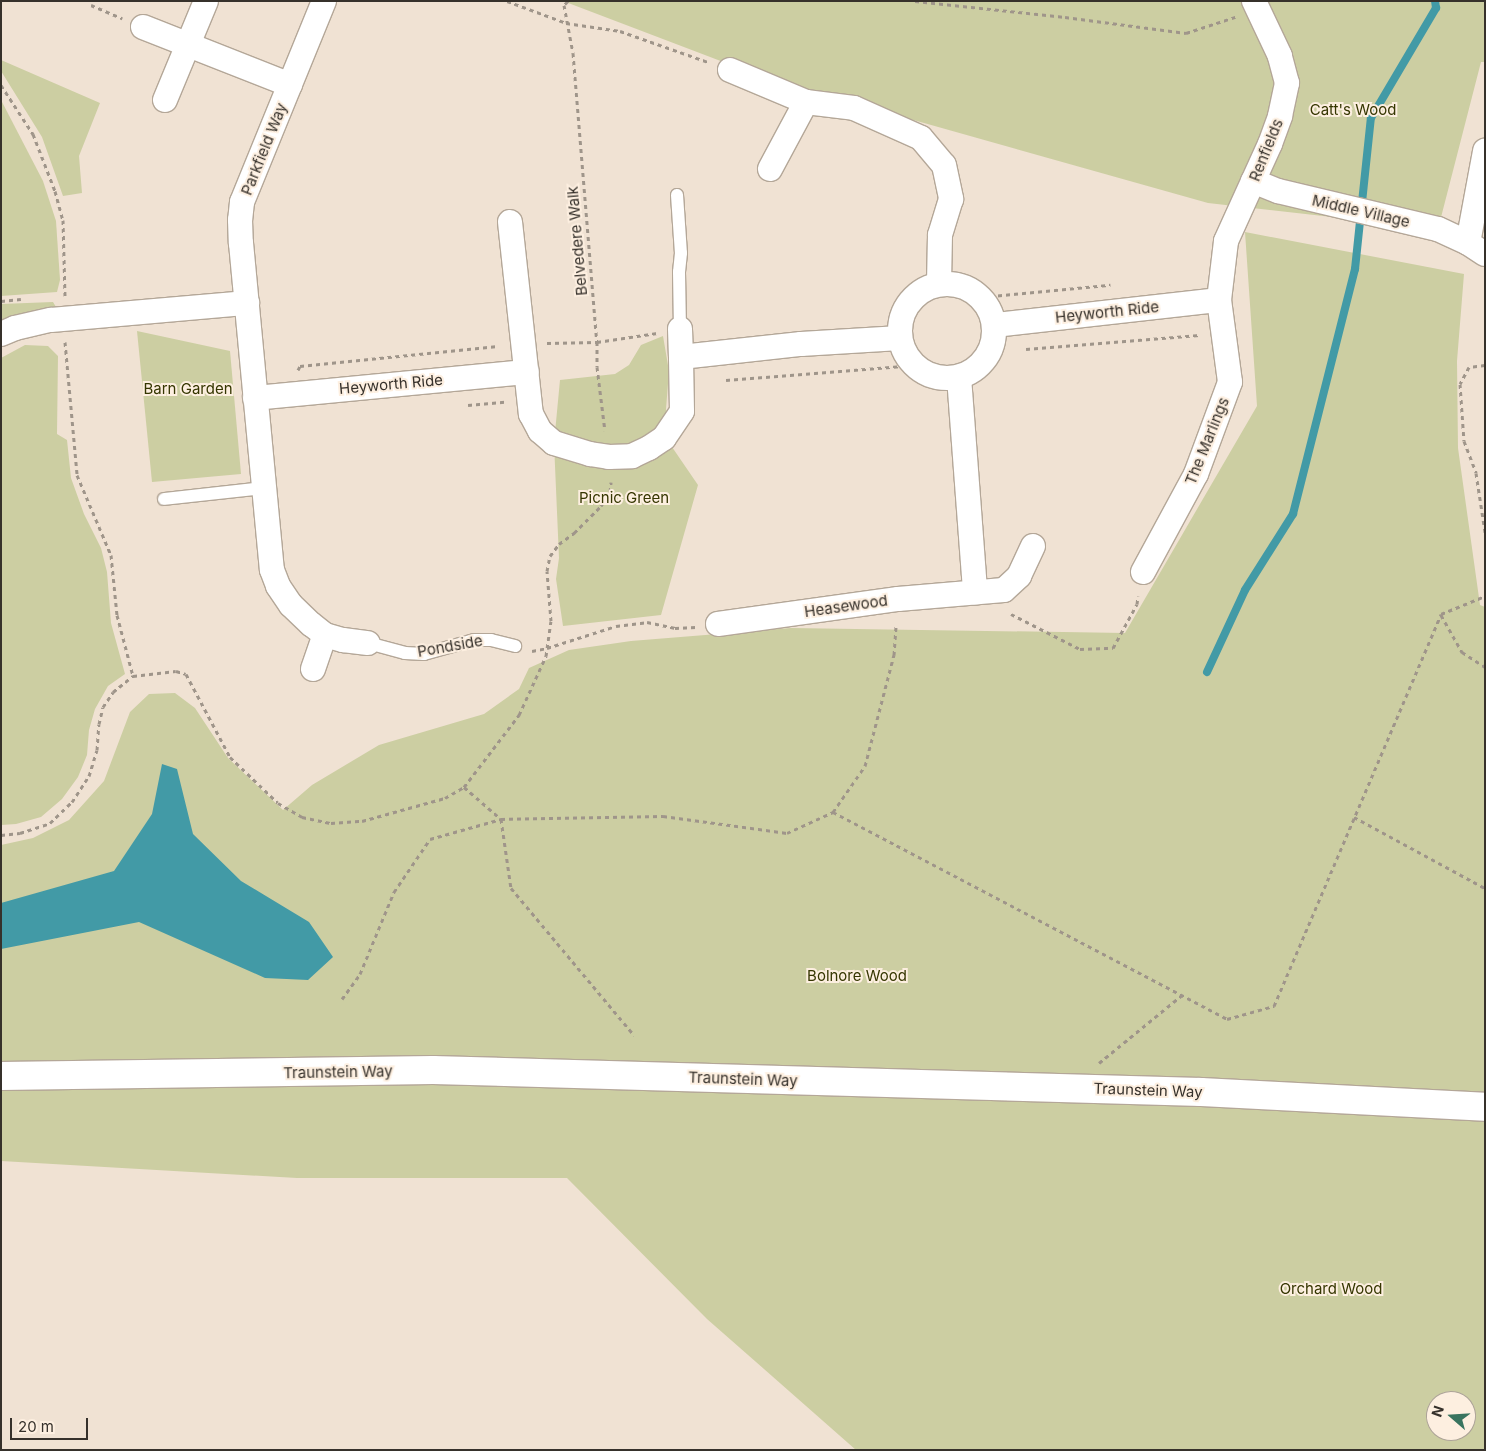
<!DOCTYPE html>
<style>
body{margin:0}
#map{position:relative;width:1486px;height:1451px;overflow:hidden;background:#f0e2d3;font-family:Inter,sans-serif}
div>[style]{position:absolute}
.green>*{inset:0;background:#cccea2}
.water>*{inset:0;background:#429aa6}
.stream>*{height:8px;margin:-4px;padding:0 4px;transform-origin:4px;border-radius:4px;background:#429aa6}
.path>*{height:3px;margin-top:-1.5px;transform-origin:0;background:repeating-linear-gradient(90deg,#9f958a 0 4px,transparent 0 8px)}
.roads{filter:drop-shadow(1px 0 #b4a798) drop-shadow(-1px 0 #b4a798) drop-shadow(0 1px #b4a798) drop-shadow(0 -1px #b4a798)}
.service>*{height:12px;margin:-6px;padding:0 6px;transform-origin:6px;border-radius:6px;background:#fff}
.minor>*{height:24px;margin:-12px;padding:0 12px;transform-origin:12px;border-radius:12px;background:#fff}
.minor>.ring{margin:-12px;padding:0;box-sizing:content-box;background:none;border:24px solid #fff;border-radius:50%}
.trunk>*{height:28px;margin:-14px;padding:0 14px;transform-origin:14px;border-radius:14px;background:#fff}
span{translate:-50% -50%;white-space:nowrap;text-align:center;line-height:1.15;-webkit-text-stroke:4px #fdefe0;paint-order:stroke}
.park-label{font-size:15px;color:#353601}
.street-label{font-size:15px;color:#36312b}
.frame{position:absolute;inset:0;border:2px solid #36312b;pointer-events:none}
.north{position:absolute;left:1426px;top:1391px;width:50px;height:50px;box-sizing:border-box;background:#fdefe0;border:1px solid #ada398;border-radius:50%;rotate:289deg;font-size:14px;font-weight:700;line-height:20px;text-align:center;color:#36312b}
.north::after{content:'';display:block;margin:auto;width:18px;height:22px;background:#39745f;clip-path:polygon(50% 0,100% 100%,50% 72%,0 100%)}
.scale{position:absolute;left:10px;top:1418px;width:78px;height:22px;box-sizing:border-box;border:2px solid #36312b;border-top:0;padding-left:6px;font-size:15px;line-height:18px;white-space:nowrap;color:#36312b;-webkit-text-stroke:4px #fdefe0;paint-order:stroke}
</style>
<div id="map">
<div class="green">
<div style="clip-path:polygon(563px 1px,1485px 1px,1485px 62px,1481px 62px,1438px 229px,1208px 203px,768px 79px)"></div>
<div style="clip-path:polygon(1px 60px,100px 103px,79px 156px,82px 193px,63px 196px,42px 137px,1px 71px)"></div>
<div style="clip-path:polygon(1px 100px,43px 181px,56px 221px,60px 280px,57px 292px,1px 296px)"></div>
<div style="clip-path:polygon(evenodd,1245px 232px,1464px 274px,1457px 361px,1458px 448px,1480px 605px,1485px 607px,1485px 1450px,856px 1450px,707px 1319px,567px 1178px,297px 1178px,1px 1161px,1px 845px,33px 838px,69px 820px,104px 781px,130px 712px,149px 694px,175px 693px,195px 708px,228px 758px,283px 810px,312px 785px,379px 745px,484px 714px,519px 689px,529px 668px,569px 650px,631px 641px,791px 628px,1125px 633px,1257px 406px,1245px 232px,1436px 1401px,1466px 1401px,1466px 1431px,1436px 1431px,1436px 1401px)"></div>
<div style="clip-path:polygon(53px 302px,56px 307px,17px 315px,1px 322px,1px 304px)"></div>
<div style="clip-path:polygon(137px 331px,230px 351px,241px 474px,152px 482px)"></div>
<div style="clip-path:polygon(663px 336px,669px 371px,666px 409px,672px 447px,698px 485px,661px 615px,563px 626px,556px 579px,559px 558px,554px 443px,560px 380px,615px 374px,629px 365px,641px 345px)"></div>
<div style="clip-path:polygon(25px 345px,48px 346px,58px 356px,57px 434px,67px 440px,71px 478px,84px 514px,101px 548px,107px 572px,111px 623px,125px 674px,108px 686px,95px 709px,89px 730px,87px 755px,78px 777px,62px 799px,41px 817px,16px 824px,1px 825px,1px 358px)"></div>
</div>
<div class="water">
<div style="clip-path:polygon(162px 764px,177px 769px,193px 834px,241px 881px,309px 922px,333px 957px,308px 980px,265px 978px,139px 922px,1px 949px,1px 903px,114px 871px,152px 814px)"></div>
</div>
<div class="stream">
<div style="left:1207px;top:672px;width:90px;rotate:-65.1deg"></div>
<div style="left:1245px;top:590px;width:90px;rotate:-57.7deg"></div>
<div style="left:1293px;top:514px;width:253px;rotate:-75.8deg"></div>
<div style="left:1355px;top:269px;width:152px;rotate:-84deg"></div>
<div style="left:1371px;top:118px;width:128px;rotate:-59.4deg"></div>
<div style="left:1436px;top:8px;width:7px;rotate:-98deg"></div>
</div>
<div class="path">
<div style="left:507px;top:1px;width:63px;rotate:20.4deg"></div>
<div style="left:566px;top:23px;width:55px;rotate:8.4deg"></div>
<div style="left:620px;top:31px;width:93px;rotate:19.4deg"></div>
<div style="left:568px;top:1px;width:6px;rotate:135deg"></div>
<div style="left:564px;top:5px;width:49px;rotate:79.4deg"></div>
<div style="left:573px;top:53px;width:290px;rotate:85.3deg"></div>
<div style="left:597px;top:342px;width:25px;rotate:90deg"></div>
<div style="left:597px;top:367px;width:64px;rotate:82.9deg"></div>
<div style="left:915px;top:1px;width:151px;rotate:6.1deg"></div>
<div style="left:1065px;top:17px;width:122px;rotate:7.5deg"></div>
<div style="left:1186px;top:33px;width:52px;rotate:-18.1deg"></div>
<div style="left:91px;top:5px;width:34px;rotate:23deg"></div>
<div style="left:1px;top:85px;width:59px;rotate:56.9deg"></div>
<div style="left:33px;top:134px;width:61px;rotate:68.9deg"></div>
<div style="left:55px;top:191px;width:30px;rotate:75deg"></div>
<div style="left:63px;top:220px;width:76px;rotate:88.5deg"></div>
<div style="left:982px;top:297px;width:129px;rotate:-5.4deg"></div>
<div style="left:1px;top:301px;width:20px;rotate:-6deg"></div>
<div style="left:65px;top:342px;width:134px;rotate:84.8deg"></div>
<div style="left:77px;top:475px;width:87px;rotate:67deg"></div>
<div style="left:111px;top:555px;width:60px;rotate:84.3deg"></div>
<div style="left:117px;top:615px;width:63px;rotate:75.3deg"></div>
<div style="left:547px;top:343px;width:50px;rotate:-1.1deg"></div>
<div style="left:597px;top:342px;width:61px;rotate:-8.5deg"></div>
<div style="left:1026px;top:349px;width:174px;rotate:-4.6deg"></div>
<div style="left:1485px;top:365px;width:16px;rotate:173deg"></div>
<div style="left:1469px;top:367px;width:19px;rotate:118deg"></div>
<div style="left:1460px;top:384px;width:57px;rotate:86deg"></div>
<div style="left:1464px;top:441px;width:34px;rotate:69deg"></div>
<div style="left:1476px;top:473px;width:60px;rotate:81.3deg"></div>
<div style="left:298px;top:370px;width:4px;rotate:-63deg"></div>
<div style="left:300px;top:366px;width:199px;rotate:-5.8deg"></div>
<div style="left:726px;top:380px;width:190px;rotate:-4.5deg"></div>
<div style="left:468px;top:405px;width:37px;rotate:-5deg"></div>
<div style="left:1011px;top:614px;width:77px;rotate:26.9deg"></div>
<div style="left:1080px;top:649px;width:33px;rotate:-2deg"></div>
<div style="left:1113px;top:648px;width:50px;rotate:-61.4deg"></div>
<div style="left:1137px;top:604px;width:8px;rotate:-83deg"></div>
<div style="left:1441px;top:615px;width:43px;rotate:60.4deg"></div>
<div style="left:1462px;top:652px;width:27px;rotate:33deg"></div>
<div style="left:532px;top:651px;width:15px;rotate:-11deg"></div>
<div style="left:547px;top:648px;width:72px;rotate:-17.7deg"></div>
<div style="left:616px;top:626px;width:31px;rotate:-7deg"></div>
<div style="left:647px;top:622px;width:29px;rotate:12deg"></div>
<div style="left:675px;top:628px;width:21px;rotate:-3deg"></div>
<div style="left:464px;top:787px;width:49px;rotate:40.9deg"></div>
<div style="left:501px;top:819px;width:70px;rotate:81.8deg"></div>
<div style="left:511px;top:888px;width:192px;rotate:50.1deg"></div>
<div style="left:833px;top:812px;width:445px;rotate:27.7deg"></div>
<div style="left:1227px;top:1019px;width:49px;rotate:-15.5deg"></div>
<div style="left:1274px;top:1006px;width:426px;rotate:-66.9deg"></div>
<div style="left:1441px;top:614px;width:48px;rotate:-22.2deg"></div>
<div style="left:1354px;top:817px;width:149px;rotate:28.5deg"></div>
<div style="left:1px;top:835px;width:19px;rotate:-6deg"></div>
<div style="left:20px;top:833px;width:32px;rotate:-18deg"></div>
<div style="left:50px;top:823px;width:30px;rotate:-44deg"></div>
<div style="left:72px;top:802px;width:31px;rotate:-57deg"></div>
<div style="left:89px;top:776px;width:27px;rotate:-73deg"></div>
<div style="left:97px;top:750px;width:26px;rotate:-86deg"></div>
<div style="left:99px;top:724px;width:17px;rotate:-77deg"></div>
<div style="left:103px;top:707px;width:18px;rotate:-56deg"></div>
<div style="left:113px;top:692px;width:26px;rotate:-39deg"></div>
<div style="left:133px;top:676px;width:43px;rotate:-6.6deg"></div>
<div style="left:176px;top:671px;width:10px;rotate:17deg"></div>
<div style="left:186px;top:674px;width:94px;rotate:62.1deg"></div>
<div style="left:230px;top:757px;width:66px;rotate:43.8deg"></div>
<div style="left:278px;top:803px;width:28px;rotate:30deg"></div>
<div style="left:302px;top:817px;width:30px;rotate:12deg"></div>
<div style="left:331px;top:823px;width:31px;rotate:-4deg"></div>
<div style="left:362px;top:821px;width:86px;rotate:-15.5deg"></div>
<div style="left:445px;top:798px;width:22px;rotate:-30deg"></div>
<div style="left:464px;top:787px;width:91px;rotate:-52.6deg"></div>
<div style="left:519px;top:715px;width:65px;rotate:-65.4deg"></div>
<div style="left:546px;top:656px;width:35px;rotate:-82deg"></div>
<div style="left:551px;top:621px;width:50px;rotate:-94.6deg"></div>
<div style="left:547px;top:571px;width:15px;rotate:-79deg"></div>
<div style="left:550px;top:556px;width:15px;rotate:-53deg"></div>
<div style="left:559px;top:544px;width:19px;rotate:-36deg"></div>
<div style="left:574px;top:533px;width:38px;rotate:-45deg"></div>
<div style="left:601px;top:506px;width:17px;rotate:-57deg"></div>
<div style="left:610px;top:492px;width:10px;rotate:-84deg"></div>
<div style="left:342px;top:999px;width:31px;rotate:-54deg"></div>
<div style="left:360px;top:974px;width:89px;rotate:-67.5deg"></div>
<div style="left:394px;top:892px;width:64px;rotate:-55.8deg"></div>
<div style="left:430px;top:839px;width:74px;rotate:-15.7deg"></div>
<div style="left:501px;top:819px;width:162px;rotate:-1.1deg"></div>
<div style="left:663px;top:816px;width:125px;rotate:7.8deg"></div>
<div style="left:787px;top:833px;width:51px;rotate:-24.5deg"></div>
<div style="left:833px;top:812px;width:56px;rotate:-55.2deg"></div>
<div style="left:865px;top:766px;width:115px;rotate:-75.4deg"></div>
<div style="left:894px;top:655px;width:30px;rotate:-86deg"></div>
<div style="left:1099px;top:1063px;width:107px;rotate:-39.3deg"></div>
</div>
<div class="roads">
<div class="service">
<div style="left:677px;top:195px;width:58px;rotate:86.1deg"></div>
<div style="left:681px;top:253px;width:19px;rotate:96deg"></div>
<div style="left:679px;top:272px;width:57px;rotate:89deg"></div>
<div style="left:164px;top:499px;width:101px;rotate:-6.3deg"></div>
<div style="left:368px;top:643px;width:38px;rotate:15deg"></div>
<div style="left:405px;top:653px;width:19px;rotate:3deg"></div>
<div style="left:424px;top:654px;width:52px;rotate:-15.6deg"></div>
<div style="left:474px;top:640px;width:17px"></div>
<div style="left:491px;top:640px;width:25px;rotate:14deg"></div>
</div>
<div class="minor">
<div style="left:324px;top:1px;width:217px;rotate:112.2deg"></div>
<div style="left:242px;top:202px;width:18px;rotate:96deg"></div>
<div style="left:240px;top:220px;width:23px;rotate:88deg"></div>
<div style="left:241px;top:243px;width:328px;rotate:84.6deg"></div>
<div style="left:272px;top:570px;width:17px;rotate:69deg"></div>
<div style="left:278px;top:586px;width:23px;rotate:56deg"></div>
<div style="left:291px;top:605px;width:28px;rotate:44deg"></div>
<div style="left:311px;top:624px;width:18px;rotate:38deg"></div>
<div style="left:325px;top:635px;width:19px;rotate:16deg"></div>
<div style="left:343px;top:640px;width:25px;rotate:7deg"></div>
<div style="left:143px;top:27px;width:158px;rotate:21.5deg"></div>
<div style="left:730px;top:70px;width:82px;rotate:22.8deg"></div>
<div style="left:806px;top:102px;width:48px;rotate:7.1deg"></div>
<div style="left:854px;top:108px;width:73px;rotate:24.1deg"></div>
<div style="left:921px;top:138px;width:35px;rotate:50deg"></div>
<div style="left:944px;top:165px;width:35px;rotate:78deg"></div>
<div style="left:951px;top:199px;width:38px;rotate:107deg"></div>
<div style="left:940px;top:235px;width:48px;rotate:91.2deg"></div>
<div style="left:165px;top:100px;width:107px;rotate:-67.5deg"></div>
<div style="left:770px;top:169px;width:76px;rotate:-61.8deg"></div>
<div style="left:1253px;top:181px;width:27px;rotate:22deg"></div>
<div style="left:1278px;top:191px;width:164px;rotate:13.4deg"></div>
<div style="left:1438px;top:229px;width:33px;rotate:25deg"></div>
<div style="left:1468px;top:243px;width:20px;rotate:33deg"></div>
<div style="left:510px;top:222px;width:193px;rotate:83.8deg"></div>
<div style="left:531px;top:414px;width:19px;rotate:62deg"></div>
<div style="left:540px;top:431px;width:18px;rotate:41deg"></div>
<div style="left:554px;top:443px;width:38px;rotate:17deg"></div>
<div style="left:590px;top:454px;width:19px;rotate:9deg"></div>
<div style="left:609px;top:457px;width:23px;rotate:-2deg"></div>
<div style="left:632px;top:456px;width:19px;rotate:-25deg"></div>
<div style="left:649px;top:448px;width:18px;rotate:-34deg"></div>
<div style="left:664px;top:438px;width:32px;rotate:-56deg"></div>
<div style="left:682px;top:411px;width:54px;rotate:-91.1deg"></div>
<div style="left:681px;top:357px;width:121px;rotate:-6.2deg"></div>
<div style="left:801px;top:344px;width:99px;rotate:-3.5deg"></div>
<div style="left:1468px;top:243px;width:94px;rotate:-79.5deg"></div>
<div class="ring" style="left:900px;top:284px;width:70px;height:70px"></div>
<div style="left:995px;top:325px;width:225px;rotate:-6.4deg"></div>
<div style="left:680px;top:329px;width:28px;rotate:88deg"></div>
<div style="left:1px;top:334px;width:15px;rotate:-23deg"></div>
<div style="left:15px;top:328px;width:37px;rotate:-13deg"></div>
<div style="left:51px;top:320px;width:197px;rotate:-5deg"></div>
<div style="left:959px;top:377px;width:216px;rotate:85.7deg"></div>
<div style="left:255px;top:398px;width:273px;rotate:-5.5deg"></div>
<div style="left:1143px;top:572px;width:111px;rotate:-61.6deg"></div>
<div style="left:1196px;top:474px;width:98px;rotate:-69.7deg"></div>
<div style="left:1230px;top:382px;width:83px;rotate:-97.6deg"></div>
<div style="left:1219px;top:300px;width:59px;rotate:-83.2deg"></div>
<div style="left:1226px;top:241px;width:107px;rotate:-65.6deg"></div>
<div style="left:1270px;top:144px;width:30px;rotate:-70deg"></div>
<div style="left:1280px;top:116px;width:34px;rotate:-78deg"></div>
<div style="left:1287px;top:83px;width:28px;rotate:-105deg"></div>
<div style="left:1280px;top:56px;width:61px;rotate:-115.3deg"></div>
<div style="left:718px;top:624px;width:182px;rotate:-7.9deg"></div>
<div style="left:898px;top:599px;width:106px;rotate:-4.9deg"></div>
<div style="left:1004px;top:590px;width:21px;rotate:-43deg"></div>
<div style="left:1019px;top:576px;width:33px;rotate:-65deg"></div>
<div style="left:313px;top:669px;width:36px;rotate:-71deg"></div>
</div>
<div class="trunk">
<div style="left:1px;top:1076px;width:432px;rotate:-0.8deg"></div>
<div style="left:433px;top:1070px;width:768px;rotate:1.64deg"></div>
<div style="left:1201px;top:1092px;width:284px;rotate:3deg"></div>
</div>
</div>
<div class="park-label">
<span style="left:1353px;top:110px">Catt's Wood</span>
<span style="left:188px;top:389px">Barn Garden</span>
<span style="left:624px;top:498px">Picnic Green</span>
<span style="left:857px;top:976px">Bolnore Wood</span>
<span style="left:1331px;top:1289px">Orchard Wood</span>
</div>
<div class="street-label">
<span style="left:264px;top:149px;rotate:-68deg">Parkfield Way</span>
<span style="left:1266px;top:150px;rotate:-68deg">Renfields</span>
<span style="left:1361px;top:211px;rotate:13deg">Middle Village</span>
<span style="left:577px;top:241px;rotate:-95deg">Belvedere Walk</span>
<span style="left:1107px;top:312px;rotate:-6deg">Heyworth Ride</span>
<span style="left:391px;top:384px;rotate:-5deg">Heyworth Ride</span>
<span style="left:1207px;top:441px;rotate:-68deg">The Marlings</span>
<span style="left:846px;top:606px;rotate:-8deg">Heasewood</span>
<span style="left:450px;top:646px;rotate:-10deg">Pondside</span>
<span style="left:338px;top:1072px;rotate:-1deg">Traunstein Way</span>
<span style="left:743px;top:1079px;rotate:2deg">Traunstein Way</span>
<span style="left:1148px;top:1090px;rotate:2deg">Traunstein Way</span>
</div>
<div class="frame"></div>
<div class="north">N</div>
<div class="scale">20 m</div>
</div>
